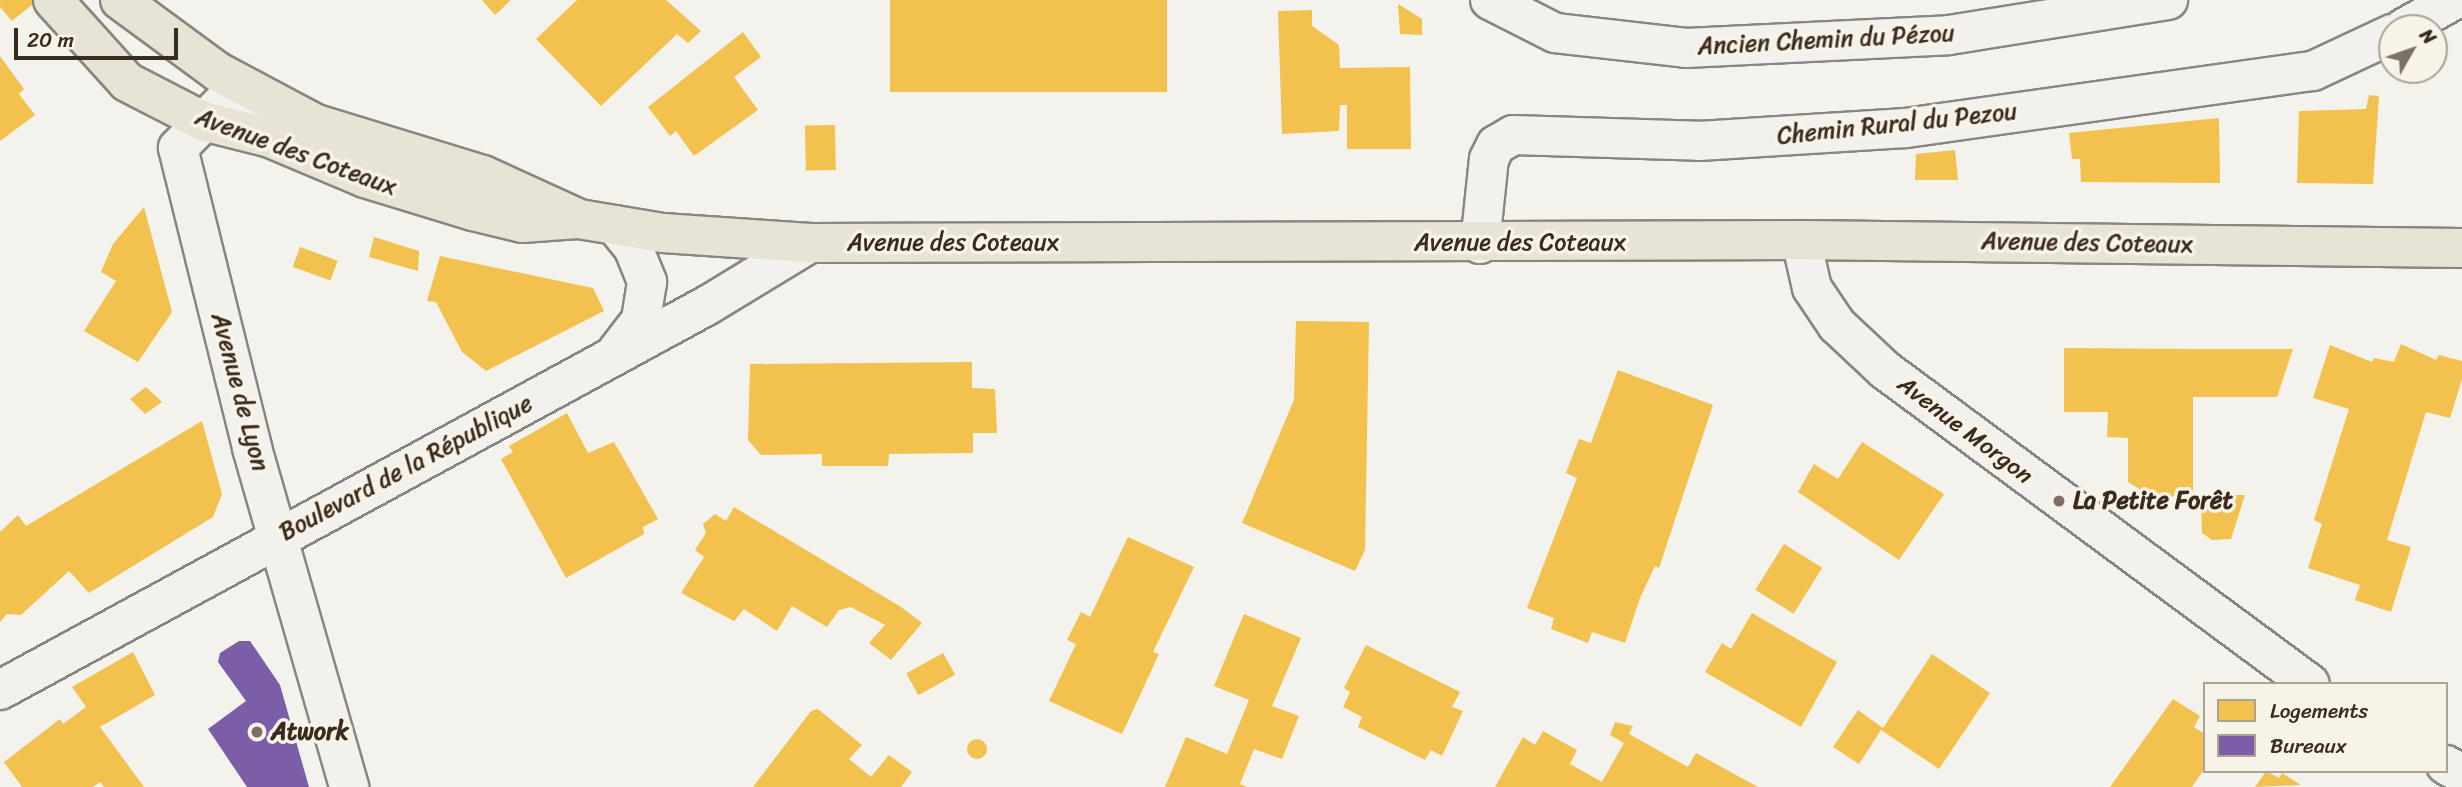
<!DOCTYPE html>
<meta charset="utf-8">
<style>
body{margin:0}
#map{position:relative;width:2462px;height:787px;overflow:hidden;background:#f4f2ec;font-family:Sriracha,sans-serif}
div>[style]{position:absolute}
.homes>*{inset:0;background:#f2c14e;transform-origin:0 0}
.round{border-radius:50%}
.offices>*{inset:0;background:#7b5ea7}
.roads{filter:drop-shadow(2px 0 #898580) drop-shadow(-2px 0 #898580) drop-shadow(0 2px #898580) drop-shadow(0 -2px #898580)}
.minor>*{height:38px;margin:-19px;padding:0 19px;transform-origin:19px;border-radius:19px;background:#f2f1ed}
.major>*{height:38px;margin:-19px;padding:0 19px;transform-origin:19px;border-radius:19px;background:#e8e4d5}
.dots>*{width:19px;height:19px;translate:-50% -50%;box-sizing:border-box;border:4px solid #f7f3e8;border-radius:50%}
span{translate:-50% -50%;white-space:nowrap;text-align:center;line-height:1.15;-webkit-text-stroke:7px #f7f3e8;paint-order:stroke}
.street-label{font-size:24px;color:#3b2a1e}
.poi-label{font-size:24px;color:#3b2a1e;font-weight:700}
.left{translate:0 -50%;text-align:left}
.legend{position:absolute;left:2203px;top:682px;width:245px;height:91px;box-sizing:border-box;background:#f7f3e8;border:2px solid #aca397;margin:0;padding:9px 12px;list-style:none;font-size:21px;color:#3b2a1e}
.legend li{display:flex;align-items:center;gap:14px;height:35px}
.legend b{width:35px;border:2px solid #aca397}
.north{position:absolute;left:2378px;top:14px;width:70px;height:70px;box-sizing:border-box;background:#f7f3e8;border:2px solid #aca397;border-radius:50%;rotate:50deg;font-size:19px;font-weight:700;line-height:28px;text-align:center;color:#3b2a1e}
.north::after{content:'';display:block;margin:auto;width:24px;height:32px;background:#7c7066;clip-path:polygon(50% 0,100% 100%,50% 72%,0 100%)}
.scale{position:absolute;left:14px;top:28px;width:164px;height:32px;box-sizing:border-box;border:4px solid #3b2a1e;border-top:0;padding-left:9px;font-size:21px;line-height:24px;white-space:nowrap;color:#3b2a1e;-webkit-text-stroke:5px #f7f3e8;paint-order:stroke}
</style>
<div id="map">
<div class="homes">
<div style="clip-path:polygon(0 0,38px 0,12px 21px,0 7px)"></div>
<div style="clip-path:polygon(482px 0,511px 0,495px 15px)"></div>
<div style="clip-path:polygon(577px 0,666px 0,701px 31px,688px 43px,677px 34px,601px 106px,536px 39px)"></div>
<div style="left:890px;top:0;width:277px;height:92px"></div>
<div style="clip-path:polygon(1398px 4px,1422px 19px,1422px 35px,1400px 34px)"></div>
<div style="clip-path:polygon(1312px 10px,1312px 26px,1339px 45px,1340px 68px,1410px 67px,1411px 149px,1347px 149px,1347px 105px,1340px 105px,1339px 131px,1282px 134px,1278px 11px)"></div>
<div style="clip-path:polygon(743px 32px,761px 57px,734px 77px,758px 110px,694px 156px,676px 131px,670px 136px,648px 107px)"></div>
<div style="clip-path:polygon(0 56px,24px 89px,19px 94px,35px 115px,0 141px)"></div>
<div style="clip-path:polygon(2369px 95px,2379px 96px,2373px 184px,2297px 183px,2299px 111px,2366px 109px)"></div>
<div style="clip-path:polygon(2219px 118px,2220px 183px,2081px 182px,2080px 159px,2072px 159px,2069px 133px)"></div>
<div style="left:835px;top:125px;width:45px;height:30px;rotate:89deg"></div>
<div style="clip-path:polygon(1955px 150px,1958px 180px,1915px 180px,1916px 154px)"></div>
<div style="clip-path:polygon(144px 207px,172px 312px,138px 362px,84px 331px,116px 281px,101px 272px,113px 244px)"></div>
<div style="clip-path:polygon(374px 237px,419px 251px,418px 271px,369px 257px)"></div>
<div style="left:300px;top:247px;width:40px;height:21px;rotate:20deg"></div>
<div style="clip-path:polygon(440px 256px,593px 288px,604px 311px,486px 371px,462px 352px,436px 302px,427px 301px)"></div>
<div style="clip-path:polygon(1296px 321px,1369px 322px,1365px 550px,1355px 571px,1242px 523px,1294px 400px)"></div>
<div style="clip-path:polygon(2401px 344px,2436px 360px,2439px 355px,2462px 361px,2462px 379px,2450px 418px,2426px 412px,2387px 540px,2411px 547px,2391px 612px,2355px 600px,2360px 585px,2308px 568px,2322px 524px,2314px 520px,2349px 409px,2313px 398px,2330px 345px,2372px 362px,2374px 358px,2394px 362px)"></div>
<div style="clip-path:polygon(2064px 348px,2193px 349px,2293px 349px,2277px 397px,2193px 397px,2193px 497px,2150px 496px,2128px 482px,2128px 438px,2107px 437px,2108px 412px,2064px 412px)"></div>
<div style="clip-path:polygon(972px 362px,972px 388px,995px 389px,997px 433px,973px 433px,973px 453px,889px 454px,888px 466px,822px 466px,822px 454px,761px 455px,748px 440px,750px 364px)"></div>
<div style="clip-path:polygon(1618px 370px,1713px 405px,1659px 568px,1655px 566px,1640px 598px,1625px 643px,1592px 632px,1588px 643px,1551px 629px,1554px 618px,1527px 608px,1577px 478px,1566px 473px,1579px 439px,1591px 443px)"></div>
<div style="clip-path:polygon(146px 387px,162px 402px,145px 414px,130px 399px)"></div>
<div style="clip-path:polygon(567px 413px,588px 453px,614px 442px,658px 519px,643px 527px,644px 534px,566px 578px,501px 459px,513px 452px,509px 446px)"></div>
<div style="clip-path:polygon(202px 421px,222px 494px,213px 517px,89px 593px,69px 571px,21px 615px,7px 614px,0 622px,0 532px,18px 515px,26px 526px)"></div>
<div style="clip-path:polygon(1862px 442px,1944px 494px,1899px 560px,1798px 492px,1814px 464px,1838px 479px)"></div>
<div style="clip-path:polygon(2201px 495px,2245px 495px,2231px 539px,2212px 540px,2202px 533px)"></div>
<div style="clip-path:polygon(734px 507px,901px 607px,922px 623px,891px 660px,869px 643px,885px 625px,851px 607px,839px 610px,827px 627px,792px 606px,777px 631px,744px 609px,734px 621px,681px 593px,704px 557px,695px 550px,706px 533px,703px 524px,715px 514px,726px 521px)"></div>
<div style="clip-path:polygon(1128px 537px,1194px 567px,1153px 652px,1159px 654px,1122px 734px,1049px 701px,1076px 644px,1067px 640px,1081px 612px,1090px 617px)"></div>
<div style="left:1784px;top:544px;width:45px;height:54px;rotate:32deg"></div>
<div style="clip-path:polygon(1752px 613px,1837px 662px,1801px 727px,1705px 672px,1722px 643px,1731px 649px)"></div>
<div style="clip-path:polygon(1244px 614px,1301px 638px,1272px 706px,1299px 716px,1282px 759px,1254px 749px,1240px 784px,1247px 787px,1165px 787px,1186px 737px,1227px 754px,1249px 700px,1214px 686px)"></div>
<div style="clip-path:polygon(1366px 645px,1460px 692px,1452px 707px,1463px 711px,1442px 756px,1431px 750px,1425px 760px,1358px 727px,1362px 717px,1343px 707px,1350px 692px,1344px 688px)"></div>
<div style="clip-path:polygon(133px 652px,155px 695px,100px 727px,144px 787px,104px 787px,100px 782px,93px 787px,22px 787px,4px 762px,60px 719px,63px 724px,86px 707px,72px 687px)"></div>
<div style="left:943px;top:653px;width:25px;height:42px;rotate:61deg"></div>
<div style="clip-path:polygon(1932px 654px,1990px 693px,1939px 769px,1881px 730px,1859px 764px,1833px 747px,1858px 710px,1883px 728px)"></div>
<div style="clip-path:polygon(2173px 699px,2200px 716px,2194px 727px,2205px 734px,2205px 768px,2192px 787px,2110px 787px)"></div>
<div style="clip-path:polygon(818px 709px,862px 745px,849px 759px,871px 777px,889px 755px,912px 772px,901px 787px,753px 787px,811px 711px)"></div>
<div style="clip-path:polygon(1615px 722px,1633px 726px,1629px 734px,1688px 767px,1696px 753px,1758px 787px,1495px 787px,1523px 737px,1535px 745px,1543px 731px,1577px 750px,1570px 764px,1602px 782px,1624px 743px,1610px 735px)"></div>
<div class="round" style="left:967px;top:739px;width:20px;height:20px"></div>
<div style="clip-path:polygon(2266px 771px,2279px 778px,2282px 773px,2301px 785px,2255px 787px)"></div>
</div>
<div class="offices">
<div style="clip-path:polygon(239px 641px,250px 641px,280px 685px,309px 787px,247px 787px,208px 729px,246px 701px,218px 662px,220px 653px)"></div>
</div>
<div class="roads">
<div class="minor">
<div style="left:1490px;top:0;width:73px;rotate:26.9deg"></div>
<div style="left:1555px;top:33px;width:132px;rotate:6.5deg"></div>
<div style="left:1686px;top:48px;width:263px;rotate:-2.8deg"></div>
<div style="left:1949px;top:35px;width:222px;rotate:-9.1deg"></div>
<div style="left:2404px;top:28px;width:57px;rotate:-29.2deg"></div>
<div style="left:303px;top:122px;width:83px;rotate:-166.8deg"></div>
<div style="left:222px;top:103px;width:63px;rotate:134.4deg"></div>
<div style="left:178px;top:148px;width:309px;rotate:76.1deg"></div>
<div style="left:252px;top:448px;width:353px;rotate:74deg"></div>
<div style="left:615px;top:225px;width:28px;rotate:51deg"></div>
<div style="left:633px;top:247px;width:38px;rotate:68deg"></div>
<div style="left:647px;top:282px;width:38px;rotate:99deg"></div>
<div style="left:641px;top:320px;width:43px;rotate:127.4deg"></div>
<div style="left:1801px;top:240px;width:49px;rotate:77.1deg"></div>
<div style="left:1812px;top:288px;width:45px;rotate:56deg"></div>
<div style="left:1837px;top:325px;width:66px;rotate:43.2deg"></div>
<div style="left:1885px;top:370px;width:528px;rotate:36.46deg"></div>
<div style="left:1480px;top:244px;width:85px;rotate:-84deg"></div>
<div style="left:1489px;top:159px;width:16px;rotate:-63deg"></div>
<div style="left:1496px;top:145px;width:20px;rotate:-30deg"></div>
<div style="left:1513px;top:135px;width:186px;rotate:1.8deg"></div>
<div style="left:1699px;top:141px;width:207px;rotate:-3.6deg"></div>
<div style="left:1906px;top:128px;width:411px;rotate:-8deg"></div>
<div style="left:2313px;top:71px;width:87px;rotate:-25.1deg"></div>
<div style="left:0;top:690px;width:806px;rotate:-28.54deg"></div>
<div style="left:708px;top:305px;width:119px;rotate:-31.3deg"></div>
<div style="left:2446px;top:765px;width:18px;rotate:29deg"></div>
</div>
<div class="major">
<div style="left:53px;top:0;width:110px;rotate:47.9deg"></div>
<div style="left:127px;top:82px;width:85px;rotate:27.2deg"></div>
<div style="left:203px;top:121px;width:69px;rotate:14.2deg"></div>
<div style="left:270px;top:138px;width:103px;rotate:22.8deg"></div>
<div style="left:365px;top:178px;width:113px;rotate:17deg"></div>
<div style="left:473px;top:211px;width:51px;rotate:13.5deg"></div>
<div style="left:523px;top:223px;width:54px;rotate:-4.2deg"></div>
<div style="left:120px;top:0;width:122px;rotate:36.3deg"></div>
<div style="left:218px;top:72px;width:111px;rotate:28deg"></div>
<div style="left:316px;top:124px;width:175px;rotate:17deg"></div>
<div style="left:483px;top:175px;width:106px;rotate:24.6deg"></div>
<div style="left:579px;top:219px;width:85px;rotate:9.5deg"></div>
<div style="left:663px;top:233px;width:147px;rotate:3.9deg"></div>
<div style="left:810px;top:243px;width:991px;rotate:-0.17deg"></div>
<div style="left:1801px;top:240px;width:661px;rotate:0.69deg"></div>
</div>
</div>
<div class="dots">
<div style="left:2059px;top:501px;background:#7c7066"></div>
<div style="left:257px;top:732px;background:#7c7066"></div>
</div>
<div class="street-label">
<span style="left:1826px;top:40px;rotate:-3deg">Ancien Chemin du Pézou</span>
<span style="left:1897px;top:124px;rotate:-6deg">Chemin Rural du Pezou</span>
<span style="left:296px;top:152px;rotate:20deg">Avenue des Coteaux</span>
<span style="left:953px;top:243px">Avenue des Coteaux</span>
<span style="left:1520px;top:243px">Avenue des Coteaux</span>
<span style="left:2087px;top:243px;rotate:1deg">Avenue des Coteaux</span>
<span style="left:240px;top:392px;rotate:75deg">Avenue de Lyon</span>
<span style="left:1965px;top:430px;rotate:37deg">Avenue Morgon</span>
<span style="left:406px;top:468px;rotate:-28deg">Boulevard de la République</span>
</div>
<div class="poi-label">
<span class="left" style="left:2073px;top:501px">La Petite Forêt</span>
<span class="left" style="left:271px;top:732px">Atwork</span>
</div>
<ul class="legend">
<li><b style="height:19px;background:#f2c14e"></b>Logements</li>
<li><b style="height:19px;background:#7b5ea7"></b>Bureaux</li>
</ul>
<div class="north">N</div>
<div class="scale">20 m</div>
</div>
